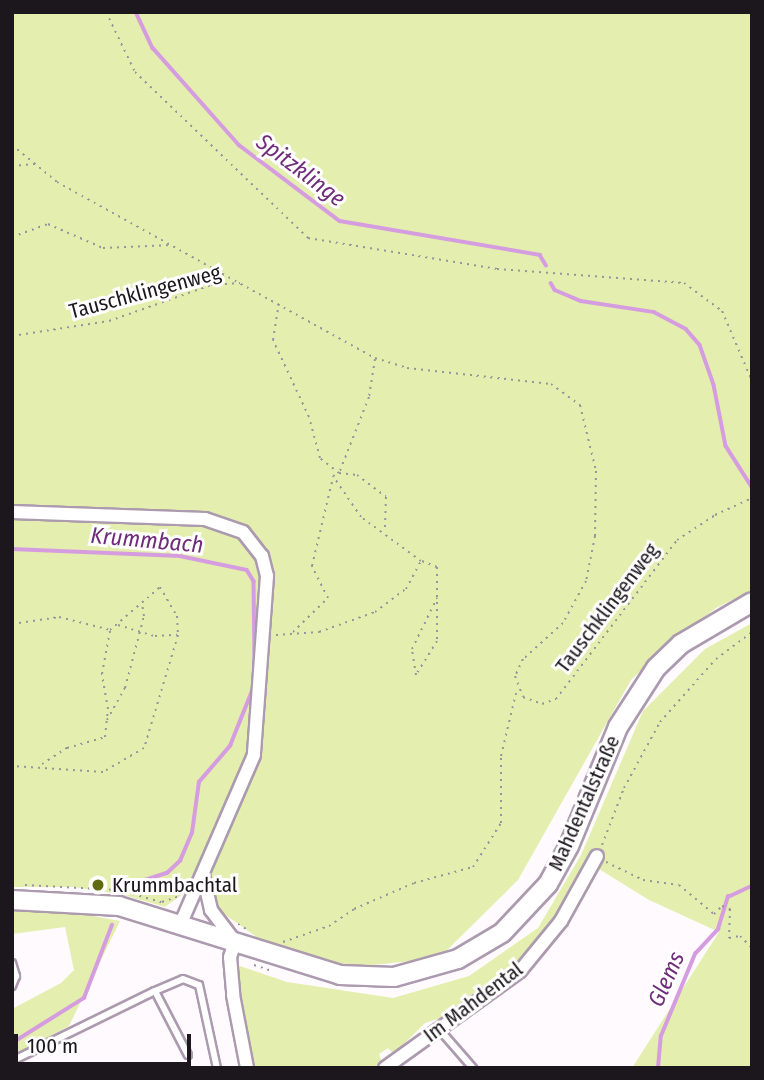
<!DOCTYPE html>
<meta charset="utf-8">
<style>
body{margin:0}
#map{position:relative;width:764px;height:1080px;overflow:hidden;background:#fefafe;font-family:"Fira Sans Condensed",sans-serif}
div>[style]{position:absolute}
.green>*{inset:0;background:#e4efaf}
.stream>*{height:3.5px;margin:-1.75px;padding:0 1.75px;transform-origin:1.75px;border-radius:1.75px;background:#d59ddf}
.path>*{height:2px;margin-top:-1px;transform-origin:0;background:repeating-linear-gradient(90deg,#99949a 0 2px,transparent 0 7px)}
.roads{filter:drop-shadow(2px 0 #ac9aaf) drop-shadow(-2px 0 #ac9aaf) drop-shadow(0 2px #ac9aaf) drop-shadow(0 -2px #ac9aaf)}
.lane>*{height:6px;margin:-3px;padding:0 3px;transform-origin:3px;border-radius:3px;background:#fff}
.street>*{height:12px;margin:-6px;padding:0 6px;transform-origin:6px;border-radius:6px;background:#fff}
.secondary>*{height:18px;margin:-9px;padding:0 9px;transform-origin:9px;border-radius:9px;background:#fff}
.dots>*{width:19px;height:19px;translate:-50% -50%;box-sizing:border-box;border:4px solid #fff;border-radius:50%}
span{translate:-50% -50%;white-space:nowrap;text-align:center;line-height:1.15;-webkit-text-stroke:6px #fff;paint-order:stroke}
.street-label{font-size:21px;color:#1c161d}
.poi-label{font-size:21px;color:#1c161d}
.left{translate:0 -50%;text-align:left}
.water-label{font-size:23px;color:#6e2c7a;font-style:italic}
.frame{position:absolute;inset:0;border:14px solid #1c161d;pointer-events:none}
.scale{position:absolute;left:14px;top:1034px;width:177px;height:32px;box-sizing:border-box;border:4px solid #1c161d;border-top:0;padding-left:9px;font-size:21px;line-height:24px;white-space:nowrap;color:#1c161d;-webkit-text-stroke:5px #fff;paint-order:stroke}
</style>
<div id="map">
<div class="green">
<div style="clip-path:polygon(12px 12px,752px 12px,752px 590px,716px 608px,671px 642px,631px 680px,518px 880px,439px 958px,345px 968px,268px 945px,210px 904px,183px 894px,165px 907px,124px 895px,74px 887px,12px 887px)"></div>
<div style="clip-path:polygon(752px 623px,752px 1068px,632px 1068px,719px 932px,649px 900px,599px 869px,556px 939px,514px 980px,468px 1009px,425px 1023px,394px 1054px,388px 1048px,379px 1054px,384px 1068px,255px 1068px,241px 1031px,237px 965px,287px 982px,393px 998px,469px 976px,538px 928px,581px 855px,643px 711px,705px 649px)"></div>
<div style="clip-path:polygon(12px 909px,56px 909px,120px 921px,69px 1026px,12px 1056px,12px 1009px,61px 983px,74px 970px,65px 927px,12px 934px)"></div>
</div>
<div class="stream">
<div style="left:136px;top:12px;width:40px;rotate:65deg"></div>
<div style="left:153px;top:48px;width:130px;rotate:48.4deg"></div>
<div style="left:239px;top:145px;width:126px;rotate:37deg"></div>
<div style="left:340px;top:221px;width:203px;rotate:9.6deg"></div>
<div style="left:540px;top:255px;width:12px;rotate:59deg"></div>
<div style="left:551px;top:283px;width:8px;rotate:60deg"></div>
<div style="left:555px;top:290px;width:28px;rotate:23deg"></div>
<div style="left:581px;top:301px;width:74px;rotate:8.6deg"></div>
<div style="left:654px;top:312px;width:36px;rotate:28deg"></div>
<div style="left:686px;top:329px;width:21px;rotate:49deg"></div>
<div style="left:700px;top:345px;width:42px;rotate:70.7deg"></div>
<div style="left:714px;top:385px;width:62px;rotate:78.9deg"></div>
<div style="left:726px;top:446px;width:49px;rotate:57.6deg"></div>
<div style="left:12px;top:549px;width:168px;rotate:2.4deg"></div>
<div style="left:180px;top:556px;width:68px;rotate:11.8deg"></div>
<div style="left:247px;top:570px;width:13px;rotate:58deg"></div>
<div style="left:254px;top:581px;width:88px;rotate:89.3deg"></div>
<div style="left:134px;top:889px;width:14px;rotate:-39deg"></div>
<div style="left:145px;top:880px;width:23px;rotate:-18deg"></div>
<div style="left:167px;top:873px;width:18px;rotate:-43deg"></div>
<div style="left:180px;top:861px;width:30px;rotate:-67deg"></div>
<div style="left:192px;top:833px;width:51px;rotate:-82.2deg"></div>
<div style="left:199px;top:782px;width:48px;rotate:-49.3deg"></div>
<div style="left:230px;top:746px;width:65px;rotate:-68.2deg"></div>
<div style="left:12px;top:1043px;width:85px;rotate:-32deg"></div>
<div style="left:84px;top:998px;width:78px;rotate:-69deg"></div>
<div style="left:658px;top:1068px;width:32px;rotate:-85deg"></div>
<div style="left:661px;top:1036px;width:89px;rotate:-67.5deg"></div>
<div style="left:695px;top:954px;width:34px;rotate:-47deg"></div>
<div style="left:718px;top:929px;width:34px;rotate:-73deg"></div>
<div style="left:728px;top:897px;width:26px;rotate:-25deg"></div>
</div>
<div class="path">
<div style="left:106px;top:12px;width:67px;rotate:64.2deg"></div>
<div style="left:135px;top:72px;width:240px;rotate:43.8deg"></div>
<div style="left:308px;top:238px;width:192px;rotate:9.3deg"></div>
<div style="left:497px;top:269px;width:188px;rotate:4.3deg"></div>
<div style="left:684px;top:283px;width:47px;rotate:36.4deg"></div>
<div style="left:722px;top:311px;width:76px;rotate:66.8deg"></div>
<div style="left:12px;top:145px;width:58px;rotate:39.4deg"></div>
<div style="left:57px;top:182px;width:363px;rotate:29deg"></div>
<div style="left:375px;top:358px;width:34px;rotate:17deg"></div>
<div style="left:407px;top:368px;width:145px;rotate:6.3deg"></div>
<div style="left:551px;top:384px;width:36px;rotate:36deg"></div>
<div style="left:580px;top:405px;width:68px;rotate:76.4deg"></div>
<div style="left:596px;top:471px;width:65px;rotate:90.9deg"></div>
<div style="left:595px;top:536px;width:46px;rotate:101.3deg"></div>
<div style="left:586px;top:581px;width:48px;rotate:118.7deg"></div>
<div style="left:563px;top:623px;width:54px;rotate:138deg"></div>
<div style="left:523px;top:659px;width:19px;rotate:115deg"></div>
<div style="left:515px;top:676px;width:22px;rotate:69deg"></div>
<div style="left:523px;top:697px;width:20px;rotate:20deg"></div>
<div style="left:542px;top:704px;width:15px;rotate:-20deg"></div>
<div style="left:556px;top:699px;width:200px;rotate:-52.7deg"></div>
<div style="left:677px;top:540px;width:45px;rotate:-33.3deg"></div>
<div style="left:715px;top:515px;width:41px;rotate:-24.7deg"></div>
<div style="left:12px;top:166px;width:23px;rotate:-5deg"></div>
<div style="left:12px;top:237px;width:38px;rotate:-20deg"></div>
<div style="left:48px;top:224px;width:60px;rotate:23.6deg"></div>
<div style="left:103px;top:248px;width:69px;rotate:-2.5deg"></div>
<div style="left:12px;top:336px;width:98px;rotate:-8.8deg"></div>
<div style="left:109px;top:321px;width:108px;rotate:-19.4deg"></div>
<div style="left:211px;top:285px;width:29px;rotate:-4deg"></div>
<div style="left:375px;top:359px;width:38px;rotate:99deg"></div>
<div style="left:369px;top:397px;width:82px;rotate:111.5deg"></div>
<div style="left:339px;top:473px;width:18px;rotate:6deg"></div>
<div style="left:357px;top:475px;width:36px;rotate:37deg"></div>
<div style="left:386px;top:497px;width:32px;rotate:92deg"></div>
<div style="left:422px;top:561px;width:16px;rotate:22deg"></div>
<div style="left:437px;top:567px;width:74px;rotate:90deg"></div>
<div style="left:437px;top:641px;width:40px;rotate:122deg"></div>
<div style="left:416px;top:675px;width:26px;rotate:-99deg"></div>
<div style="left:412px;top:649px;width:57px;rotate:-63.9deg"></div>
<div style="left:12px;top:624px;width:48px;rotate:-8.5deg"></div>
<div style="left:59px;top:617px;width:53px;rotate:14.3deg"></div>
<div style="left:110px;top:630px;width:66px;rotate:-40.7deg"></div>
<div style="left:160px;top:587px;width:34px;rotate:60deg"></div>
<div style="left:177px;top:616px;width:19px;rotate:87deg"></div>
<div style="left:178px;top:635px;width:118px;rotate:106.7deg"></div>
<div style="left:144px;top:748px;width:48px;rotate:149.7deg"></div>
<div style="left:103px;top:772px;width:91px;rotate:-176.2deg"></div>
<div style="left:118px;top:625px;width:39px;rotate:17deg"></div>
<div style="left:155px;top:636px;width:22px;rotate:-3deg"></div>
<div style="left:293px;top:632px;width:49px;rotate:-44.2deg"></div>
<div style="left:328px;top:598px;width:36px;rotate:-117deg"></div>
<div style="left:312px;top:566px;width:91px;rotate:-76.7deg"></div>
<div style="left:276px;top:635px;width:43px;rotate:-4deg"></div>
<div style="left:319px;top:632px;width:59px;rotate:-19.7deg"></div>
<div style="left:375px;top:612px;width:39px;rotate:-37deg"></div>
<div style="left:406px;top:589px;width:32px;rotate:-62deg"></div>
<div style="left:421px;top:561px;width:74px;rotate:-143.7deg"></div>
<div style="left:361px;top:517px;width:50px;rotate:-124.3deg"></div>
<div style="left:333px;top:476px;width:7px;rotate:-27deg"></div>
<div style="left:339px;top:473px;width:24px;rotate:-142deg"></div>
<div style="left:320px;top:458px;width:42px;rotate:-105deg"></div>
<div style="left:309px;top:417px;width:85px;rotate:-115.1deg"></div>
<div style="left:273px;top:340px;width:37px;rotate:-81deg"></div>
<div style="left:107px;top:720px;width:37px;rotate:-61deg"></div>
<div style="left:125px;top:688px;width:74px;rotate:-75.2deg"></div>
<div style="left:144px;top:616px;width:12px;rotate:-99deg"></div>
<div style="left:42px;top:764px;width:30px;rotate:-33deg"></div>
<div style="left:67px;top:748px;width:40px;rotate:-16deg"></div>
<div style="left:105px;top:737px;width:28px;rotate:-84deg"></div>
<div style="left:108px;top:709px;width:36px;rotate:-100deg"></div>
<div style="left:102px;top:674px;width:44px;rotate:-79.5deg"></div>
<div style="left:602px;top:845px;width:61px;rotate:-68.9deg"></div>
<div style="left:624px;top:788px;width:75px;rotate:-61.4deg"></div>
<div style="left:660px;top:722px;width:84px;rotate:-48.4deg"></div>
<div style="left:716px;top:659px;width:45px;rotate:-36.9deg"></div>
<div style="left:606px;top:862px;width:41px;rotate:25.9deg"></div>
<div style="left:643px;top:880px;width:36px;rotate:8deg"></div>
<div style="left:679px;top:885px;width:45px;rotate:39.6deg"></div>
<div style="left:714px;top:914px;width:11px;rotate:-45deg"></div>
<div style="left:722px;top:906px;width:9px;rotate:21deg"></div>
<div style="left:730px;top:909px;width:29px;rotate:92deg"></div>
<div style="left:729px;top:938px;width:11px;rotate:-10deg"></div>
<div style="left:740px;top:936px;width:17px;rotate:45deg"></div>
<div style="left:25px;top:885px;width:92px;rotate:3.1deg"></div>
<div style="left:126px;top:892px;width:37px;rotate:16deg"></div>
<div style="left:162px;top:902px;width:18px;rotate:-19deg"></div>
<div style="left:238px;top:924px;width:12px;rotate:31deg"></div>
<div style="left:283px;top:942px;width:49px;rotate:-19.2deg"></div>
<div style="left:329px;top:926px;width:30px;rotate:-34deg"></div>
<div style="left:354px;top:909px;width:65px;rotate:-23.4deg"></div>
<div style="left:414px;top:883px;width:61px;rotate:-15.2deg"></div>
<div style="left:473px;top:867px;width:52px;rotate:-57.5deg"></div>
<div style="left:501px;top:823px;width:67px;rotate:-90deg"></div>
<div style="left:501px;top:756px;width:69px;rotate:-76.6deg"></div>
<div style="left:254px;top:965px;width:16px;rotate:18deg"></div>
</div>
<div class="roads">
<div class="lane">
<div style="left:12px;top:963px;width:14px;rotate:73deg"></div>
<div style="left:16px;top:976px;width:11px;rotate:112deg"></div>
<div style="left:439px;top:1029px;width:52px;rotate:48.9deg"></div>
<div style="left:188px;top:1055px;width:72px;rotate:-117.3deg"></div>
<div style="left:155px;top:991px;width:30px;rotate:-23deg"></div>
<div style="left:183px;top:979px;width:17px;rotate:21deg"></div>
<div style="left:199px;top:985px;width:85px;rotate:77.8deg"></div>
<div style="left:12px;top:1061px;width:159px;rotate:-26.1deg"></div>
</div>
<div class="street">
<div style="left:12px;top:512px;width:193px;rotate:2.1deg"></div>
<div style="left:205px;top:519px;width:40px;rotate:18.9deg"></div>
<div style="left:243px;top:532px;width:31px;rotate:52deg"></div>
<div style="left:262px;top:556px;width:21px;rotate:76deg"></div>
<div style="left:267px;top:576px;width:179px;rotate:94.2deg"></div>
<div style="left:254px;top:755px;width:183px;rotate:113.5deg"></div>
<div style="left:203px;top:875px;width:36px;rotate:77deg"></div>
<div style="left:211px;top:910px;width:40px;rotate:53deg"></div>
<div style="left:235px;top:942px;width:16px;rotate:108deg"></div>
<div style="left:230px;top:957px;width:38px;rotate:85deg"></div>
<div style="left:233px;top:995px;width:74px;rotate:79.1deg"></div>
<div style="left:385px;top:1068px;width:166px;rotate:-35.7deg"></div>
<div style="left:520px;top:971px;width:65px;rotate:-50.6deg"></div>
<div style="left:561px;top:921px;width:74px;rotate:-61deg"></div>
</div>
<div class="secondary">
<div style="left:12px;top:900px;width:107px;rotate:3.2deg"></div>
<div style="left:119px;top:906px;width:232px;rotate:17.3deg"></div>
<div style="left:340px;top:975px;width:54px;rotate:2.1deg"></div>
<div style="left:394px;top:977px;width:66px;rotate:-15.7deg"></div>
<div style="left:458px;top:959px;width:51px;rotate:-30.6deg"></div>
<div style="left:502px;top:933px;width:67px;rotate:-46.8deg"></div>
<div style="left:548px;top:884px;width:43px;rotate:-61.1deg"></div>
<div style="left:569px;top:846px;width:129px;rotate:-67.6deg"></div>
<div style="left:618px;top:727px;width:70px;rotate:-57.2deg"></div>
<div style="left:656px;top:668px;width:35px;rotate:-44deg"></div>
<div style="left:681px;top:644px;width:82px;rotate:-30.6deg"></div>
</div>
</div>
<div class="dots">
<div style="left:98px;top:885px;background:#606a0f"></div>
</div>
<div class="street-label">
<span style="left:145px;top:292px;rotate:-15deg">Tauschklingenweg</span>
<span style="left:607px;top:608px;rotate:-53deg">Tauschklingenweg</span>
<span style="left:584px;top:803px;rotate:-66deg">Mahdentalstraße</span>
<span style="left:473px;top:1002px;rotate:-37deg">Im Mahdental</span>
</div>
<div class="poi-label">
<span class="left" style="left:112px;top:885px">Krummbachtal</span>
</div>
<div class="water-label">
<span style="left:301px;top:170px;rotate:37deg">Spitzklinge</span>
<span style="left:147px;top:540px;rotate:5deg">Krummbach</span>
<span style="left:666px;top:979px;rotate:-66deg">Glems</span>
</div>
<div class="frame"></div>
<div class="scale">100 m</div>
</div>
